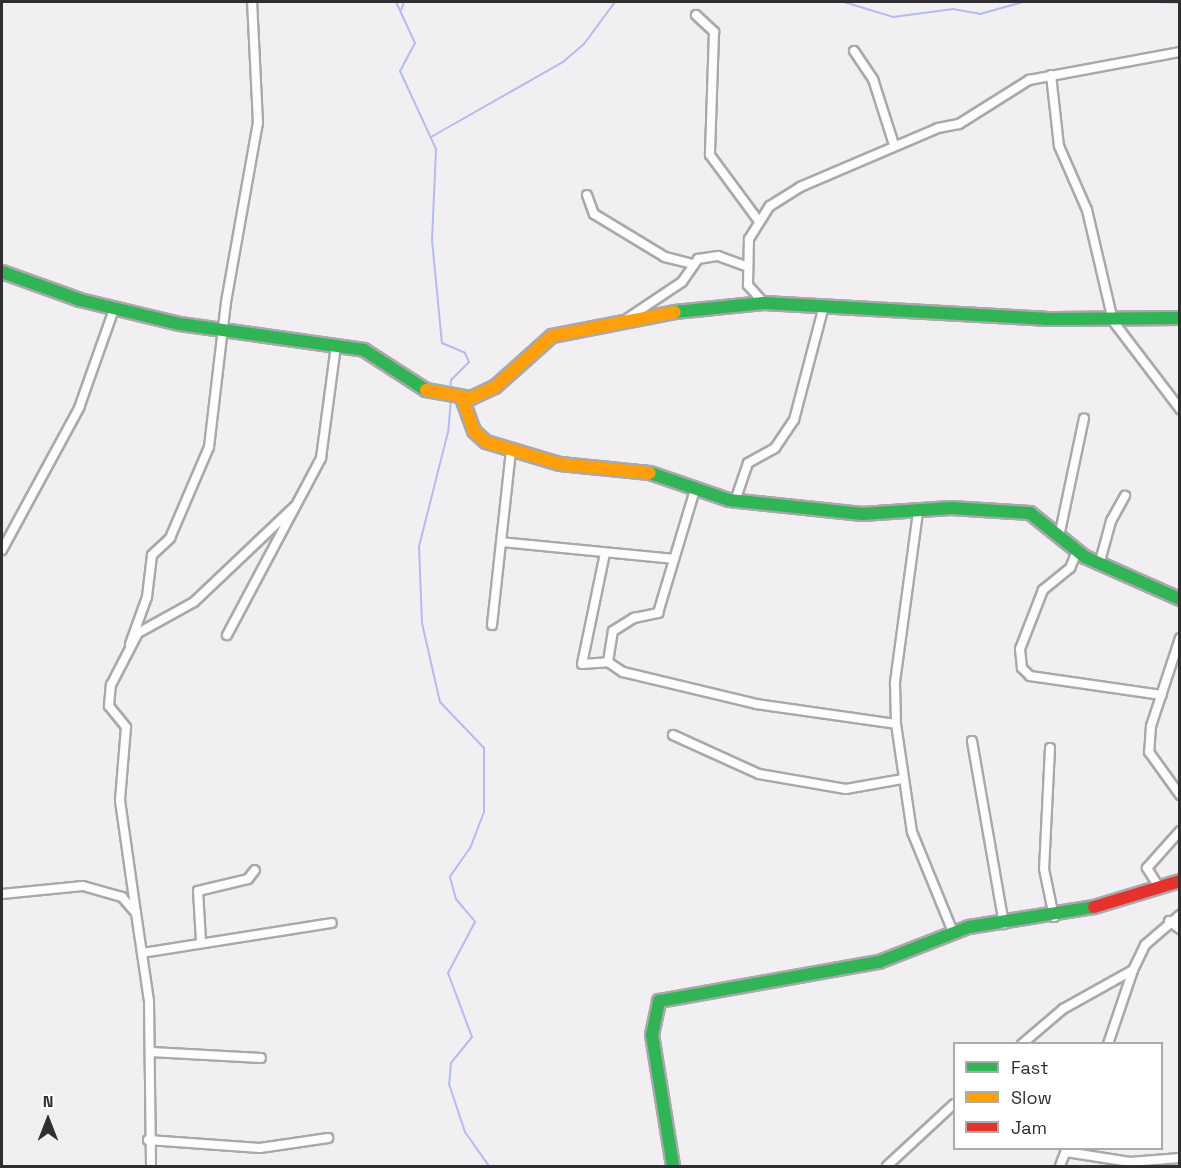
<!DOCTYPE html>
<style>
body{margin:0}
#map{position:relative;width:1181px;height:1168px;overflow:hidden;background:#f2eff2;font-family:"Space Grotesk",sans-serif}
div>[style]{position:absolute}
.stream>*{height:2px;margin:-1px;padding:0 1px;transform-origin:1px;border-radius:1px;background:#b7baee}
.roads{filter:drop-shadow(2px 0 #aaa8aa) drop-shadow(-2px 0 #aaa8aa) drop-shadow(0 2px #aaa8aa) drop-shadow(0 -2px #aaa8aa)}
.street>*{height:8px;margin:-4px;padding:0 4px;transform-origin:4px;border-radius:4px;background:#fdfdfd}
.fast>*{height:12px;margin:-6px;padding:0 6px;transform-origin:6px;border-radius:6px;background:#30b455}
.slow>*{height:12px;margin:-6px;padding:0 6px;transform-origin:6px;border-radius:6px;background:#ff9f0a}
.jam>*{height:12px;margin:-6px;padding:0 6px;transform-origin:6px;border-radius:6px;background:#e5322d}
span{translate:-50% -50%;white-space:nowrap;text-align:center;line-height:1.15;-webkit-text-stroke:4.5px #fff;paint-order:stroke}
.frame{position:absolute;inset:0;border:3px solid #302e30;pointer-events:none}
.legend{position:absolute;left:953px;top:1042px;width:210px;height:108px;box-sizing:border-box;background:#fff;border:2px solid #acabac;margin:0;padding:8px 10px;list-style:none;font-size:18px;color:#302e30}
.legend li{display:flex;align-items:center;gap:12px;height:30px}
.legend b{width:30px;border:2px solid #acabac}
.north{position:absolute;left:18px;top:1090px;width:60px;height:60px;-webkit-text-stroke:4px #fff;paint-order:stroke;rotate:0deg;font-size:16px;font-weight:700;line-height:24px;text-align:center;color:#302e30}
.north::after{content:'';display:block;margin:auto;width:21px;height:27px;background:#302e30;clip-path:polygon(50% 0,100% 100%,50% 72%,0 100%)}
</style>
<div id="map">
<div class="stream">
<div style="left:396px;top:2px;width:45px;rotate:65.1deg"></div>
<div style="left:415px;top:43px;width:32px;rotate:118deg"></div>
<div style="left:400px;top:71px;width:86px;rotate:65.2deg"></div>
<div style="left:436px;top:149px;width:91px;rotate:92.5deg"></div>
<div style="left:432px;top:240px;width:103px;rotate:84.5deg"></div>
<div style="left:442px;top:343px;width:25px;rotate:23deg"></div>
<div style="left:465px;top:353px;width:10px;rotate:66deg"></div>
<div style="left:469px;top:362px;width:25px;rotate:135deg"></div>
<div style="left:451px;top:380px;width:11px;rotate:95deg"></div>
<div style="left:844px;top:2px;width:51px;rotate:17deg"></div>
<div style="left:893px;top:17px;width:61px;rotate:-7.6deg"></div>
<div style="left:953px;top:9px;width:27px;rotate:10deg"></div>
<div style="left:980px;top:14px;width:45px;rotate:-15.6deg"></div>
<div style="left:1157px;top:2px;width:23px;rotate:2deg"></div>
<div style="left:401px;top:10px;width:9px;rotate:-69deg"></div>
<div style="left:431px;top:137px;width:152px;rotate:-29.6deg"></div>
<div style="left:563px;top:62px;width:28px;rotate:-41deg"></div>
<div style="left:584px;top:44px;width:52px;rotate:-53.6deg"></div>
<div style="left:451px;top:400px;width:32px;rotate:95deg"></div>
<div style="left:448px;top:432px;width:119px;rotate:104.2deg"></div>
<div style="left:419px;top:547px;width:76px;rotate:87.7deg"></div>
<div style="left:422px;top:623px;width:81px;rotate:77.2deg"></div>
<div style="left:440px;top:702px;width:64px;rotate:46.3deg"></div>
<div style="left:484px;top:748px;width:64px;rotate:90deg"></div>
<div style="left:484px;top:812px;width:39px;rotate:111deg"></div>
<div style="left:470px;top:848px;width:35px;rotate:125deg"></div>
<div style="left:450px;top:877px;width:23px;rotate:75deg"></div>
<div style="left:456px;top:899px;width:30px;rotate:50deg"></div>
<div style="left:475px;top:922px;width:58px;rotate:117.9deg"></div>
<div style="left:448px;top:973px;width:68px;rotate:69.4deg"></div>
<div style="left:472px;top:1037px;width:33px;rotate:129deg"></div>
<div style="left:451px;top:1063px;width:21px;rotate:95deg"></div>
<div style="left:449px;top:1084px;width:51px;rotate:71.6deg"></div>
<div style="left:465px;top:1132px;width:42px;rotate:54.8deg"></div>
</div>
<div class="roads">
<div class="street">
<div style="left:696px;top:15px;width:25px;rotate:43deg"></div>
<div style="left:714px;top:32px;width:123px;rotate:91.9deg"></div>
<div style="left:710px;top:155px;width:81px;rotate:53.6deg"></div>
<div style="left:854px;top:51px;width:34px;rotate:56deg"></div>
<div style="left:873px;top:79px;width:69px;rotate:72.3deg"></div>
<div style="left:1051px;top:75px;width:71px;rotate:83.6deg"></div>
<div style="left:1059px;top:146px;width:70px;rotate:66.4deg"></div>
<div style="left:1087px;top:210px;width:114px;rotate:76.8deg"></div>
<div style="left:1113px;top:321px;width:111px;rotate:52.7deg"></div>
<div style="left:587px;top:195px;width:20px;rotate:70deg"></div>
<div style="left:594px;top:214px;width:83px;rotate:31.2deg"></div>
<div style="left:665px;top:257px;width:29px;rotate:14deg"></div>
<div style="left:764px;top:303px;width:24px;rotate:-132deg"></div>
<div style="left:748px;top:285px;width:46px;rotate:-88.8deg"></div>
<div style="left:749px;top:239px;width:39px;rotate:-58deg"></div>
<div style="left:770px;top:206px;width:36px;rotate:-32deg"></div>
<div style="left:800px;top:187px;width:150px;rotate:-23.1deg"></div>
<div style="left:938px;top:128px;width:21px;rotate:-11deg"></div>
<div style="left:959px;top:124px;width:83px;rotate:-32.2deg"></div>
<div style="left:1029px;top:80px;width:154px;rotate:-10.5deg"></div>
<div style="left:628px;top:318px;width:65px;rotate:-33.7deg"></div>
<div style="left:682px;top:282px;width:28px;rotate:-55deg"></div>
<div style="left:698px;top:259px;width:20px;rotate:-9deg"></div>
<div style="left:718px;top:256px;width:30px;rotate:20deg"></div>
<div style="left:735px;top:501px;width:40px;rotate:-71.1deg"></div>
<div style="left:748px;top:463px;width:31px;rotate:-29deg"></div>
<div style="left:775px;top:448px;width:34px;rotate:-56deg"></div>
<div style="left:794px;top:420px;width:118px;rotate:-75.3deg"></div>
<div style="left:918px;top:512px;width:173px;rotate:97.7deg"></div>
<div style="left:895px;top:683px;width:41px;rotate:88.6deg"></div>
<div style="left:896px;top:724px;width:109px;rotate:81.6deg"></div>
<div style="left:912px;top:832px;width:108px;rotate:67.7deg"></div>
<div style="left:1060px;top:532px;width:116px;rotate:-78.1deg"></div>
<div style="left:501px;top:542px;width:173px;rotate:5.6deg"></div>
<div style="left:2px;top:550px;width:162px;rotate:-61.5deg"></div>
<div style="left:79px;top:408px;width:105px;rotate:-70.5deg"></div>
<div style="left:1077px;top:551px;width:18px;rotate:112deg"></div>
<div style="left:1070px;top:568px;width:35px;rotate:141deg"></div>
<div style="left:1043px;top:590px;width:63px;rotate:111.3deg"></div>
<div style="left:1020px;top:649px;width:19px;rotate:84deg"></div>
<div style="left:1022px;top:668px;width:11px;rotate:45deg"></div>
<div style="left:1030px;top:676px;width:133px;rotate:8.2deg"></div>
<div style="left:605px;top:553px;width:113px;rotate:101.7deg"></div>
<div style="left:582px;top:664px;width:26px;rotate:-4deg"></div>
<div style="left:608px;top:662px;width:18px;rotate:34deg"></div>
<div style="left:623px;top:672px;width:137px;rotate:13.5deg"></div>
<div style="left:756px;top:704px;width:141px;rotate:8.1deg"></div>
<div style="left:1099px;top:565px;width:46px;rotate:-74.7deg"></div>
<div style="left:1111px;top:521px;width:29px;rotate:-61deg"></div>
<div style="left:492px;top:625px;width:176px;rotate:-83.8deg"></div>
<div style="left:227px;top:635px;width:200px;rotate:-62deg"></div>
<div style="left:321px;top:458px;width:113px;rotate:-82.4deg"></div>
<div style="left:1180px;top:638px;width:93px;rotate:108.2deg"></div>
<div style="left:1151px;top:726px;width:26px;rotate:94deg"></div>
<div style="left:1149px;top:752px;width:53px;rotate:54.2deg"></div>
<div style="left:130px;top:644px;width:50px;rotate:-70.1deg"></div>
<div style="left:147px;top:597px;width:42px;rotate:-83.2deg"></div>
<div style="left:152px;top:555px;width:25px;rotate:-43deg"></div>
<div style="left:170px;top:538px;width:99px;rotate:-66.8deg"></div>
<div style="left:209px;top:447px;width:146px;rotate:-83.3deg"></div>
<div style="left:226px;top:302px;width:182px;rotate:-79.9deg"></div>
<div style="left:258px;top:123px;width:121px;rotate:-92.8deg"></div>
<div style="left:608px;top:662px;width:31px;rotate:-81deg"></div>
<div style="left:613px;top:631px;width:25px;rotate:-32deg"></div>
<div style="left:634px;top:618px;width:25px;rotate:-12deg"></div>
<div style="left:658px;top:613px;width:128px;rotate:-73.3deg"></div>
<div style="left:673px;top:735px;width:94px;rotate:24.4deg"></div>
<div style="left:759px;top:774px;width:88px;rotate:9.8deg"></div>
<div style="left:846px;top:789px;width:58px;rotate:-10deg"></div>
<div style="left:972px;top:741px;width:186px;rotate:80.1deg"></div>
<div style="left:1050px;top:748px;width:121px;rotate:92.8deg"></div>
<div style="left:1044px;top:869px;width:49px;rotate:78.2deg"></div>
<div style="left:1157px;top:884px;width:19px;rotate:-122deg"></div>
<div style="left:1147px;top:868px;width:50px;rotate:-48.3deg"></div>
<div style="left:2px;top:894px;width:81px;rotate:-5.6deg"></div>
<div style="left:83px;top:886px;width:41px;rotate:15.8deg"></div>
<div style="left:122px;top:897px;width:21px;rotate:49deg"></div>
<div style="left:136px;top:913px;width:89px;rotate:81.6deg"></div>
<div style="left:149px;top:1001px;width:165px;rotate:89.3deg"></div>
<div style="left:136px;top:913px;width:114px;rotate:-98.1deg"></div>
<div style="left:120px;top:800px;width:73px;rotate:-85.3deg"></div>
<div style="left:126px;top:727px;width:27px;rotate:-129deg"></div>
<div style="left:109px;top:706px;width:21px;rotate:-85deg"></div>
<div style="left:111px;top:685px;width:59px;rotate:-62.6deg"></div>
<div style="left:138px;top:633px;width:64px;rotate:-29deg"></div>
<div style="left:194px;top:602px;width:138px;rotate:-43.5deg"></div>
<div style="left:1169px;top:921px;width:14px;rotate:36deg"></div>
<div style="left:201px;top:941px;width:50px;rotate:-93.4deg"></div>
<div style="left:198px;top:891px;width:51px;rotate:-13.5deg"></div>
<div style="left:248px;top:879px;width:11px;rotate:-52deg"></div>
<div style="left:142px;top:953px;width:192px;rotate:-9deg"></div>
<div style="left:1022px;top:1044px;width:54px;rotate:-40.5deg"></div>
<div style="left:1063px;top:1009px;width:80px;rotate:-29.1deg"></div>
<div style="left:1133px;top:970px;width:28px;rotate:-64deg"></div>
<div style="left:1145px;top:945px;width:46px;rotate:-40.6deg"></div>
<div style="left:1108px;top:1044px;width:78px;rotate:-71.3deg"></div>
<div style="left:151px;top:1052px;width:110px;rotate:3.1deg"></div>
<div style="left:148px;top:1140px;width:112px;rotate:4.1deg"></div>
<div style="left:260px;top:1148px;width:69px;rotate:-8.4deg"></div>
<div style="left:1066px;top:1152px;width:65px;rotate:8.9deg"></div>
<div style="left:1130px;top:1162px;width:50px;rotate:-4.6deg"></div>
<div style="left:887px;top:1166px;width:91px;rotate:-42.8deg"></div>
<div style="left:1060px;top:1166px;width:19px;rotate:-69deg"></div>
</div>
<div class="fast">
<div style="left:2px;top:272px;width:83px;rotate:19.7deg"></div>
<div style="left:80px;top:300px;width:103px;rotate:13.5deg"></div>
<div style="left:180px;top:324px;width:186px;rotate:8deg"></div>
<div style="left:364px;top:350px;width:74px;rotate:32.8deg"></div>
<div style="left:675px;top:312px;width:89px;rotate:-5.8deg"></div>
<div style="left:764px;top:303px;width:282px;rotate:3.2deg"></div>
<div style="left:1046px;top:319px;width:134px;rotate:-0.4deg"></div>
<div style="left:650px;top:473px;width:83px;rotate:18.9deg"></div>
<div style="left:729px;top:500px;width:134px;rotate:6deg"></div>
<div style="left:862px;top:514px;width:89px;rotate:-3.9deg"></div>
<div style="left:951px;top:508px;width:79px;rotate:3.6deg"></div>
<div style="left:1030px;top:513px;width:70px;rotate:38.7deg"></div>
<div style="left:1085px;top:557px;width:104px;rotate:23.9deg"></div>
<div style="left:673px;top:1166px;width:133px;rotate:-99.1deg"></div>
<div style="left:652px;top:1035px;width:35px;rotate:-78deg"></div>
<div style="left:659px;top:1001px;width:223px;rotate:-10.1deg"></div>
<div style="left:879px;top:962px;width:97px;rotate:-21.3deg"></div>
<div style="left:969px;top:927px;width:127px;rotate:-9.1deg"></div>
</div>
<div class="slow">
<div style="left:426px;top:390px;width:46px;rotate:10.1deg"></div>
<div style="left:471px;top:398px;width:26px;rotate:-25deg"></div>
<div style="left:495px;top:387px;width:76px;rotate:-41.8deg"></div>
<div style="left:552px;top:336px;width:125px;rotate:-11deg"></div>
<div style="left:462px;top:398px;width:35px;rotate:70deg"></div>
<div style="left:474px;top:431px;width:16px;rotate:43deg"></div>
<div style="left:486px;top:442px;width:77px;rotate:16.6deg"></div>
<div style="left:560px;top:464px;width:90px;rotate:5.7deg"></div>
</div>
<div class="jam">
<div style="left:1094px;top:907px;width:90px;rotate:-16.8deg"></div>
</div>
</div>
<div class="frame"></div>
<ul class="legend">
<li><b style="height:8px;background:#30b455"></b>Fast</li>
<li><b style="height:8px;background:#ff9f0a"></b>Slow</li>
<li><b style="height:8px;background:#e5322d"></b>Jam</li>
</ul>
<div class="north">N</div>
</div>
